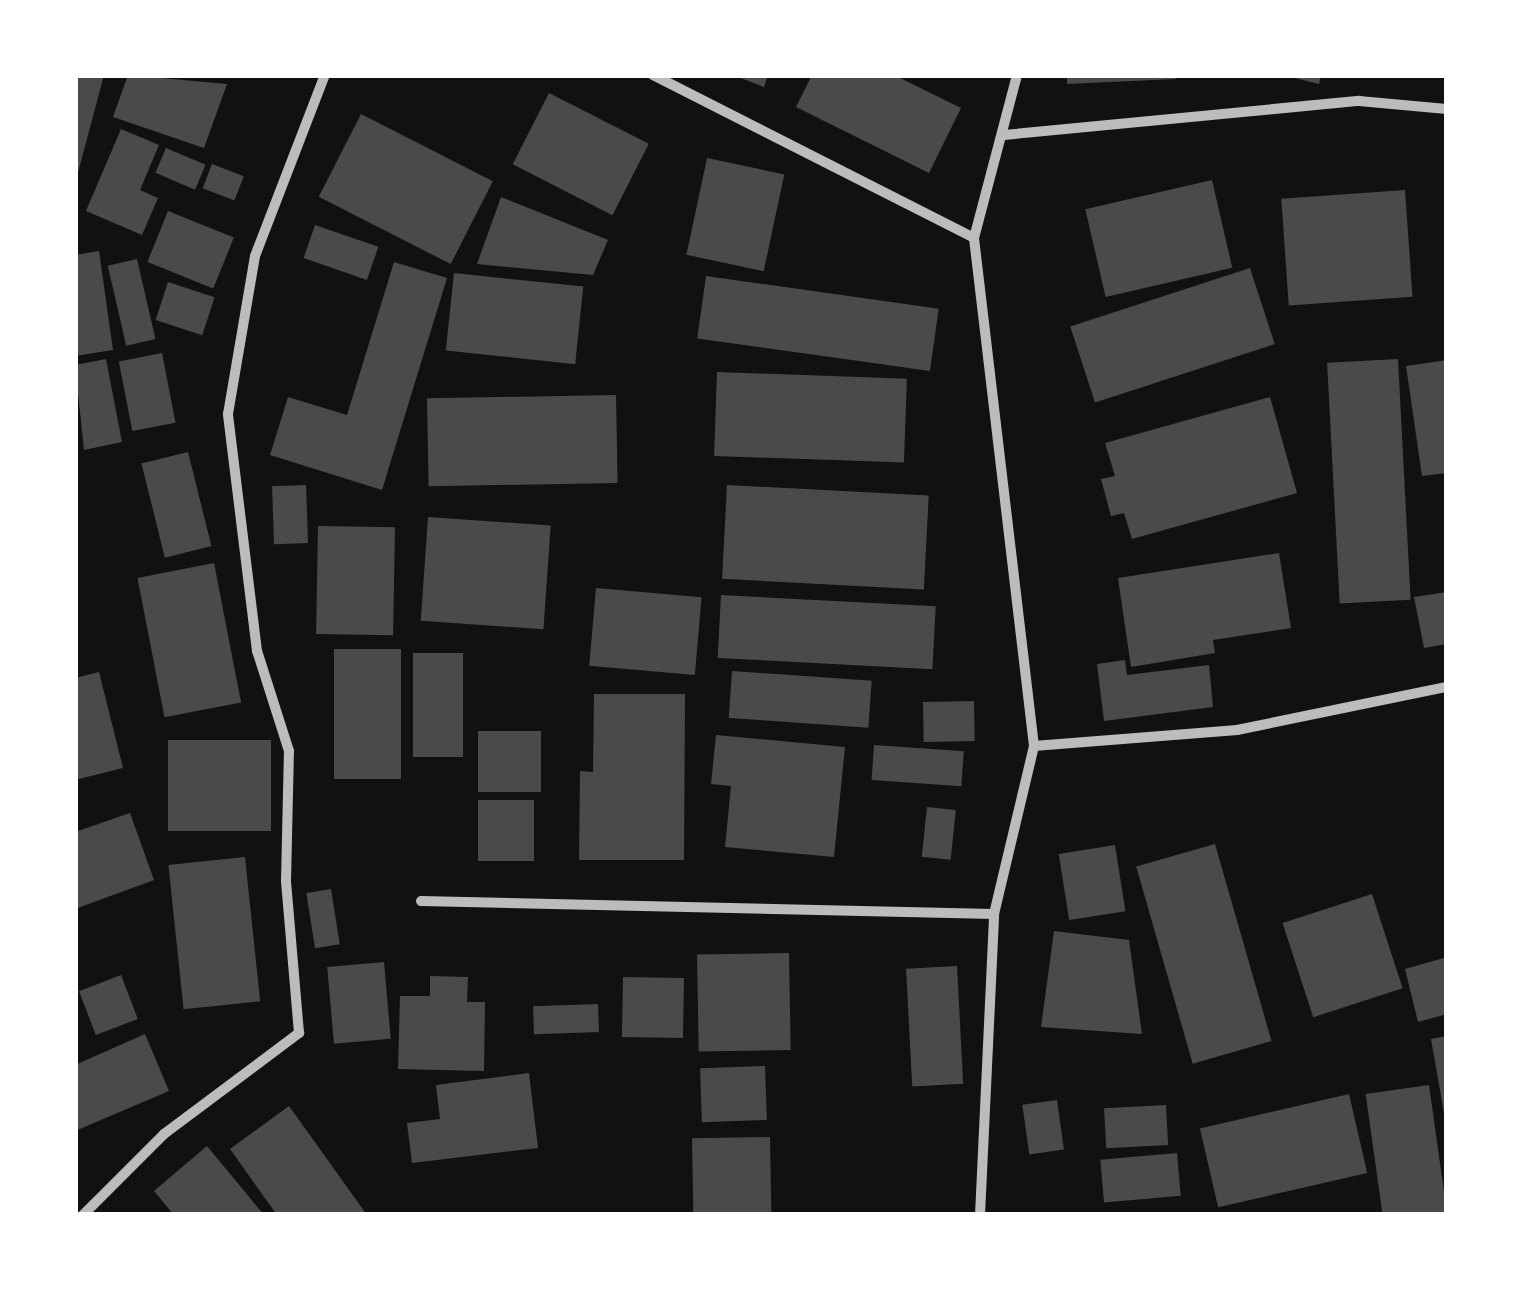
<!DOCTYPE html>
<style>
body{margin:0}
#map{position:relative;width:1522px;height:1290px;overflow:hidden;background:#111;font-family:Inter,sans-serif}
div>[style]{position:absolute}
.building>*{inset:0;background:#4a4a4a;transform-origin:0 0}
.minor>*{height:10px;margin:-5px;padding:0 5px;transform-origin:5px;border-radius:5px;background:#bcbcbc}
span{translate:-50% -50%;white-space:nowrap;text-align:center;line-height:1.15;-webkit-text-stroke:9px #fff;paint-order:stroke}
.frame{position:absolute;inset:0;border:78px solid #fff;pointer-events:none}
</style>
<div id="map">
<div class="building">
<div style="clip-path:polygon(75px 75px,104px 75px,76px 180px,75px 180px)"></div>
<div style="clip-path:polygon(128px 75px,227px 84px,204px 148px,113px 117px)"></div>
<div style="clip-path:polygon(733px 75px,768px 75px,764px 87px)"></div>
<div style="clip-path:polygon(812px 75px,894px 75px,961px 108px,929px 173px,796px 107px)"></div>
<div style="clip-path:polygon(1067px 75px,1175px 75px,1176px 79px,1067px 84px)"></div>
<div style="clip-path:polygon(1283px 75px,1321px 75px,1319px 84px)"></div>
<div style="left:549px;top:93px;width:112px;height:80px;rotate:27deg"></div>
<div style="left:361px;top:114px;width:148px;height:93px;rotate:27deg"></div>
<div style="clip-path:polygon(121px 129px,159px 145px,140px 190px,158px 198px,142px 235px,86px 211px)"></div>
<div style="left:166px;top:148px;width:43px;height:27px;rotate:23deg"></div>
<div style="left:707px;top:158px;width:79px;height:99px;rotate:12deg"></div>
<div style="left:212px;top:164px;width:34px;height:26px;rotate:21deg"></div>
<div style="left:1212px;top:180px;width:90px;height:130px;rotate:77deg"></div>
<div style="left:1405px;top:190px;width:107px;height:124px;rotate:86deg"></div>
<div style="clip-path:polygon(501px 197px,608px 240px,593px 275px,477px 264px)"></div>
<div style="left:168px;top:211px;width:71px;height:55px;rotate:22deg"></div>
<div style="left:315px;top:225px;width:67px;height:35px;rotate:19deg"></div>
<div style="clip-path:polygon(99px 251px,113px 350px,75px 356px,75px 255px)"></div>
<div style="left:137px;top:259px;width:82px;height:30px;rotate:77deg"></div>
<div style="clip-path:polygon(394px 262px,447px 278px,382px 490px,270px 455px,288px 397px,347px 415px)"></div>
<div style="left:1250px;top:268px;width:80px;height:189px;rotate:72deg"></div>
<div style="left:454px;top:273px;width:130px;height:78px;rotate:6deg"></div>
<div style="left:706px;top:276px;width:235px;height:63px;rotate:8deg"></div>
<div style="left:168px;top:282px;width:49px;height:40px;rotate:18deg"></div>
<div style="left:162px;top:353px;width:71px;height:44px;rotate:79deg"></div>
<div style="clip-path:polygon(106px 359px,122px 442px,84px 450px,75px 365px)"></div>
<div style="left:1398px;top:359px;width:241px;height:71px;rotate:87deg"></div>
<div style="clip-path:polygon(1447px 360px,1447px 473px,1422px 476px,1406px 366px)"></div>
<div style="left:717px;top:372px;width:190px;height:84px;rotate:2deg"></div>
<div style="left:616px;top:395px;width:88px;height:189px;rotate:89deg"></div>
<div style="clip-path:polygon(1270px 397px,1297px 493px,1132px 539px,1124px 513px,1111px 516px,1101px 479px,1115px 476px,1105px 443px)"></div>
<div style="left:188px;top:452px;width:97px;height:48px;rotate:76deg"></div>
<div style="left:306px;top:485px;width:58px;height:34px;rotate:88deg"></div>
<div style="left:727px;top:485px;width:202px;height:94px;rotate:3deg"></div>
<div style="left:428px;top:517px;width:123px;height:104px;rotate:4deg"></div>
<div style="left:318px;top:526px;width:77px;height:108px;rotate:1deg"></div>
<div style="clip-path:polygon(1279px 553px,1291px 628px,1213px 640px,1215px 653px,1131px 667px,1118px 578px)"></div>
<div style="left:214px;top:563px;width:142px;height:78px;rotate:79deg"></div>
<div style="left:596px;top:588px;width:106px;height:78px;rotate:5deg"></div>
<div style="clip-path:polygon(1447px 592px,1447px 644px,1424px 648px,1414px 597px)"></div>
<div style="left:721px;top:595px;width:215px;height:63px;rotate:3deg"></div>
<div style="left:401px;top:649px;width:130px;height:67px;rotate:90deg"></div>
<div style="left:413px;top:653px;width:50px;height:104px"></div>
<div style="clip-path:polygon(1125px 660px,1127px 675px,1209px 665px,1213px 707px,1104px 721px,1097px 664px)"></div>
<div style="left:732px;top:671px;width:140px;height:47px;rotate:4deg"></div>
<div style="clip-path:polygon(99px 672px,123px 768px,75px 780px,75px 678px)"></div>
<div style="clip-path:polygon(594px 694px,685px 694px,684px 860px,579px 860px,580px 771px,593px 772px)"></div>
<div style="left:974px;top:701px;width:40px;height:51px;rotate:89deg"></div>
<div style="left:478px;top:731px;width:63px;height:61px"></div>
<div style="clip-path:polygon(716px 735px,845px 747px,834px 857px,725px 847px,731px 786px,711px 784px)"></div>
<div style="left:168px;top:740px;width:103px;height:91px"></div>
<div style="left:874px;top:745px;width:90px;height:35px;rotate:4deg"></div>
<div style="left:534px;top:800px;width:61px;height:56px;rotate:90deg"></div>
<div style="left:927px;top:807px;width:29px;height:50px;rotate:6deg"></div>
<div style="clip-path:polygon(130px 813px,154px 880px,75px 909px,75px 832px)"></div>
<div style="left:1215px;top:844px;width:205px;height:82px;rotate:74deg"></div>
<div style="left:1115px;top:845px;width:67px;height:57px;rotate:81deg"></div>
<div style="left:245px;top:857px;width:145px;height:77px;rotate:84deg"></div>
<div style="left:331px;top:889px;width:56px;height:25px;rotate:81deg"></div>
<div style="left:1372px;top:894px;width:99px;height:94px;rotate:72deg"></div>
<div style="clip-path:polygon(1054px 931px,1129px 940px,1142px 1034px,1041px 1027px)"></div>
<div style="left:789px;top:953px;width:97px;height:92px;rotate:89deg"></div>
<div style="clip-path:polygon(1447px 957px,1447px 1014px,1418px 1022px,1405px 969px)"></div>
<div style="left:384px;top:962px;width:77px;height:57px;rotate:85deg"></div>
<div style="left:957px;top:966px;width:118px;height:51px;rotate:87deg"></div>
<div style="left:121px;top:975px;width:47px;height:45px;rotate:69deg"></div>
<div style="clip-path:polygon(430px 976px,468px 977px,467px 1002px,485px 1002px,484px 1071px,398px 1069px,400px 996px,430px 996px)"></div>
<div style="left:623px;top:977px;width:61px;height:60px;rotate:1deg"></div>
<div style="left:598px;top:1004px;width:28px;height:65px;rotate:88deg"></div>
<div style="clip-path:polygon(145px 1034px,169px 1091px,75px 1131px,75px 1065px)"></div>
<div style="clip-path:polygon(1447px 1036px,1447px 1119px,1445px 1119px,1431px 1039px)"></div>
<div style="left:765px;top:1066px;width:54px;height:65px;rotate:88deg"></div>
<div style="clip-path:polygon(529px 1073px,538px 1148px,412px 1163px,407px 1123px,440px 1119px,436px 1085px)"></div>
<div style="left:1429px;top:1085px;width:131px;height:64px;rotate:82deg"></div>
<div style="left:1349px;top:1094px;width:81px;height:153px;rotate:77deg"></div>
<div style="left:1057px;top:1100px;width:50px;height:35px;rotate:82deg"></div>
<div style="left:1166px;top:1105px;width:40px;height:62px;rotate:87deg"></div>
<div style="clip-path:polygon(289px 1106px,367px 1215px,277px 1215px,230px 1149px)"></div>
<div style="left:770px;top:1137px;width:78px;height:78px;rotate:89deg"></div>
<div style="clip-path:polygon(207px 1146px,264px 1215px,174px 1215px,154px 1191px)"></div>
<div style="left:1177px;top:1153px;width:43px;height:77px;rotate:85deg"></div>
</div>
<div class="minor">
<div style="left:653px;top:75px;width:360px;rotate:26.9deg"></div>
<div style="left:1004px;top:135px;width:357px;rotate:-5.5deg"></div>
<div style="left:1359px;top:101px;width:88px;rotate:5.2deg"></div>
<div style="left:1034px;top:746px;width:204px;rotate:-4.5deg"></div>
<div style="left:1237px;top:730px;width:214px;rotate:-11.6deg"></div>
<div style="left:421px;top:901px;width:573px;rotate:1.3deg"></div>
<div style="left:83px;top:1215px;width:115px;rotate:-45deg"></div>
<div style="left:164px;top:1134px;width:169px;rotate:-36.8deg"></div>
<div style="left:299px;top:1033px;width:153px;rotate:-94.9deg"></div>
<div style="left:286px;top:881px;width:130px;rotate:-88.7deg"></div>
<div style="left:289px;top:751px;width:105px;rotate:-107.7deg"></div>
<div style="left:257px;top:651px;width:239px;rotate:-97deg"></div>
<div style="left:228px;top:414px;width:160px;rotate:-80.3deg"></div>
<div style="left:255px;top:256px;width:194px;rotate:-68.9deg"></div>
<div style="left:980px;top:1215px;width:301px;rotate:-87.3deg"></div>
<div style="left:994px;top:914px;width:173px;rotate:-76.6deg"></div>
<div style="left:1034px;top:746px;width:512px;rotate:-96.74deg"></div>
<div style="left:974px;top:238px;width:169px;rotate:-75.2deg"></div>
</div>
<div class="frame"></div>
</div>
